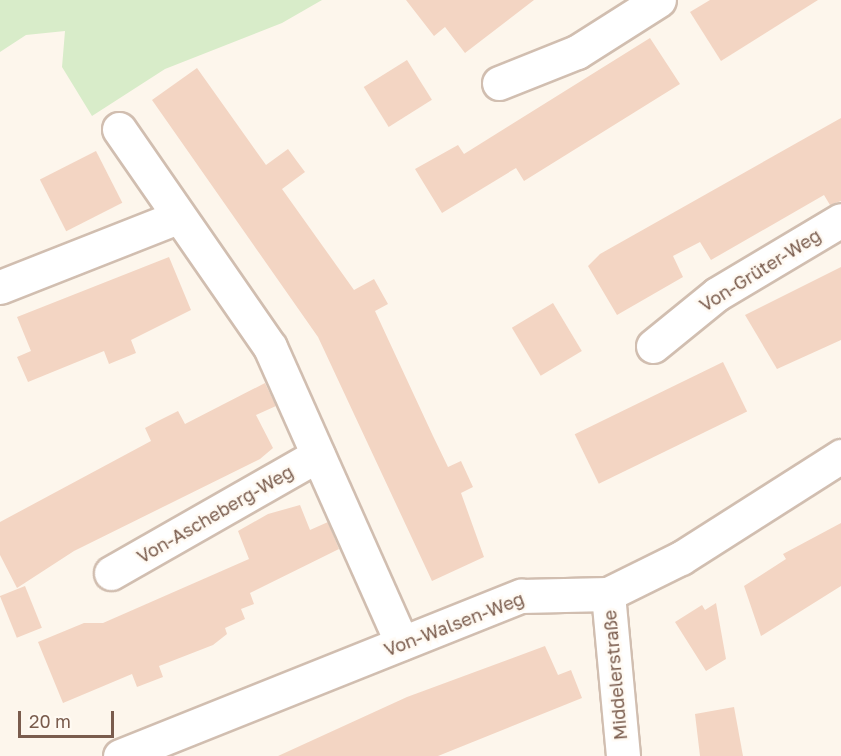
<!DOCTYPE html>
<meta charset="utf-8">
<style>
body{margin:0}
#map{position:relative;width:841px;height:756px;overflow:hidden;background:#fdf6ec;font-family:"Golos Text",sans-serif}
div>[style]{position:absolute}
.green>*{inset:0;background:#d8ecc9}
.building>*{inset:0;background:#f3d5c3;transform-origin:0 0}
.roads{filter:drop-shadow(2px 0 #d1beb0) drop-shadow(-2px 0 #d1beb0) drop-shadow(0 2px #d1beb0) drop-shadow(0 -2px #d1beb0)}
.minor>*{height:33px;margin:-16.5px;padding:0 16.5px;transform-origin:16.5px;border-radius:16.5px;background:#fff}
span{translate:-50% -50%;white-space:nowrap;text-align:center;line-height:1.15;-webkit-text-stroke:5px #fffaf3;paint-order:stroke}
.street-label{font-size:18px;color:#7a5c4d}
.scale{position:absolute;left:18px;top:711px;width:96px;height:27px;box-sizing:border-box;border:3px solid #7a5c4d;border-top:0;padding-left:8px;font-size:18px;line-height:21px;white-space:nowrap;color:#7a5c4d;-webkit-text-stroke:4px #fffaf3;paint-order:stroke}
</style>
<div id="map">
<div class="green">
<div style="clip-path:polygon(0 0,322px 0,282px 23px,165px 69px,92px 116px,62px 67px,65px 31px,26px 35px,0 52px)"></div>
</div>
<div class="building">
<div style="clip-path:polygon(406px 0,534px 0,465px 53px,445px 27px,434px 36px)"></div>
<div style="clip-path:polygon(710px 0,818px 0,721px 61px,690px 12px)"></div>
<div style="clip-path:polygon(650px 38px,680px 84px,524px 181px,516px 168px,442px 213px,415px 169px,458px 145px,464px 154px)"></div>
<div style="left:407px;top:60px;width:47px;height:51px;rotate:58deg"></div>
<div style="clip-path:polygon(197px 68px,266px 165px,288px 149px,296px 160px,305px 172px,282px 189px,354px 290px,374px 279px,388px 304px,375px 311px,433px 436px,448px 467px,461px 461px,473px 487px,461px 493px,484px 557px,432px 581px,318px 337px,152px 100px)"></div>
<div style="clip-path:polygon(841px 118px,841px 201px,830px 205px,824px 195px,711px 260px,700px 242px,673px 256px,683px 277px,617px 315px,588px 266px,600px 254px)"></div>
<div style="left:96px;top:151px;width:58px;height:63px;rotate:63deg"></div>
<div style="clip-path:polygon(169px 257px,191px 310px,131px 340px,136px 353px,109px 364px,104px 351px,28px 382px,17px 357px,31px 351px,17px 317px)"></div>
<div style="clip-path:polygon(841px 267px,841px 340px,777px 369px,745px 315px)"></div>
<div style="left:553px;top:303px;width:56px;height:48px;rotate:59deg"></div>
<div style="left:723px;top:362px;width:55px;height:165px;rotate:64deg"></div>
<div style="clip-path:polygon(265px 383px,276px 406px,256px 415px,273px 448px,260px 459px,74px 551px,17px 588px,0 555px,0 522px,151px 441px,145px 428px,158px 421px,178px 411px,185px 424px)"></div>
<div style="clip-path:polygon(300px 505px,310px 530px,328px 522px,339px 549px,250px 593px,254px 604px,241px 609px,245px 619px,225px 628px,227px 634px,213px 645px,159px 666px,163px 677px,137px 687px,132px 674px,63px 703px,38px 642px,84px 623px,103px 623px,249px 559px,238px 531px,268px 514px)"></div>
<div style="clip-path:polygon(841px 523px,841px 586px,761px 636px,744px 586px,786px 559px,783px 554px)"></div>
<div style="left:25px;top:586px;width:45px;height:27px;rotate:68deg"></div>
<div style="clip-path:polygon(716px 603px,726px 659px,706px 671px,675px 622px,702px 605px,705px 610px)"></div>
<div style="clip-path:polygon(545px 646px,558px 675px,571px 670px,582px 698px,438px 756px,278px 756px,407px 697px)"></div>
<div style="clip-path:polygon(734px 707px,743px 756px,700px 756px,695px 714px)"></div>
</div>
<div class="roads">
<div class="minor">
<div style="left:499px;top:83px;width:84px;rotate:-21.7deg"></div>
<div style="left:577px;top:52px;width:97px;rotate:-32.4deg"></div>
<div style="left:119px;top:129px;width:265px;rotate:55.3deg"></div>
<div style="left:270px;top:347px;width:324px;rotate:66deg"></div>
<div style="left:0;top:287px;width:191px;rotate:-21.5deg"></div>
<div style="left:653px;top:346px;width:82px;rotate:-39.1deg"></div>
<div style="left:717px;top:294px;width:144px;rotate:-30.8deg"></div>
<div style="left:111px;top:573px;width:238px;rotate:-29.7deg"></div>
<div style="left:608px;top:594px;width:163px;rotate:84.7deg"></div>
<div style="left:120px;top:756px;width:432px;rotate:-21.8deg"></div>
<div style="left:521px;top:596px;width:87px;rotate:-1.3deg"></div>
<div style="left:608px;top:594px;width:81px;rotate:-26.3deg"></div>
<div style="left:681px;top:558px;width:190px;rotate:-32.5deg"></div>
</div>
</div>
<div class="street-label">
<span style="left:760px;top:270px;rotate:-32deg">Von-Grüter-Weg</span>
<span style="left:215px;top:514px;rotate:-30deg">Von-Ascheberg-Weg</span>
<span style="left:454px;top:624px;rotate:-21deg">Von-Walsen-Weg</span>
<span style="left:615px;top:675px;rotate:-95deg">Middelerstraße</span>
</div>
<div class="scale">20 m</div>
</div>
